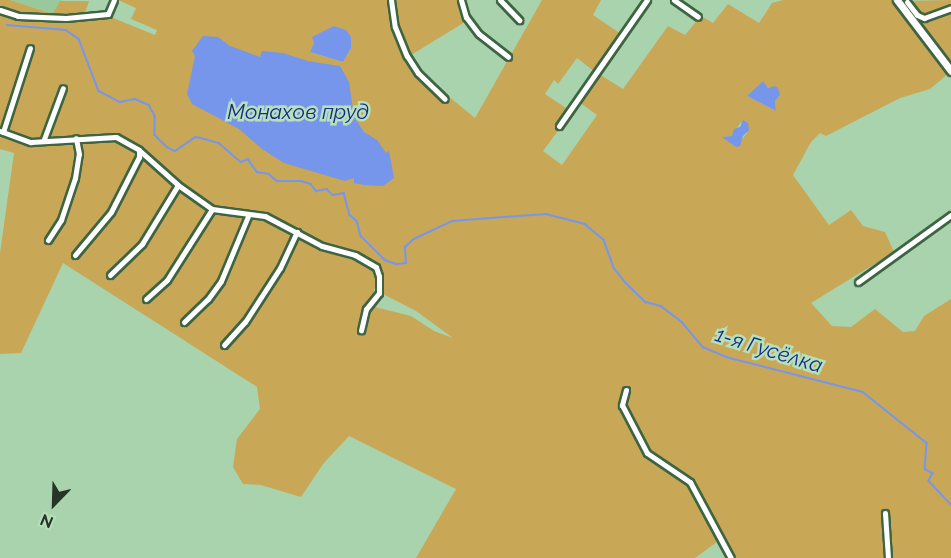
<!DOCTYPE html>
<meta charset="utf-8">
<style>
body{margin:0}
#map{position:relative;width:951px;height:558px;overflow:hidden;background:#a9d3ac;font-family:Raleway,sans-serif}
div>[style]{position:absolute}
.built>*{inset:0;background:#99c89d}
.green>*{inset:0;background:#c8a757}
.water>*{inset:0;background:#7696eb}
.stream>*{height:1.5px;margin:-0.75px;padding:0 0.75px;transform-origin:0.75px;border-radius:0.75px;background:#7696eb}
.roads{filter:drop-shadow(2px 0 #3e6442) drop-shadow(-2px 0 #3e6442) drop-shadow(0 2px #3e6442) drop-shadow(0 -2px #3e6442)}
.minor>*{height:5px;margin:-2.5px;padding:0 2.5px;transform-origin:2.5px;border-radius:2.5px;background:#fff}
.tertiary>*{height:7px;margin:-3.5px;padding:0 3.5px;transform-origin:3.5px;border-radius:3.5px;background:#fff}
span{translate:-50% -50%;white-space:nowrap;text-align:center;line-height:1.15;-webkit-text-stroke:5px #b5e0b9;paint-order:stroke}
.water-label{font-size:21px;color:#162a8b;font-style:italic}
.north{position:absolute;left:24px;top:474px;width:60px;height:60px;-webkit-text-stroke:4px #b5e0b9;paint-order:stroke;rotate:203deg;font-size:16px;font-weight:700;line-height:24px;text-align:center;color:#253627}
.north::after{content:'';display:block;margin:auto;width:21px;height:27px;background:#253627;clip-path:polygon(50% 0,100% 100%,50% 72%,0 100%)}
</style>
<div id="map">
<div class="built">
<div style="clip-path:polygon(10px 0,62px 0,54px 14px)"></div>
</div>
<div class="green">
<div style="clip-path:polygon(0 0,10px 0,53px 14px,60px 1px,89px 1px,85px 13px,63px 16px,19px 14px,0 7px)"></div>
<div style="clip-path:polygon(evenodd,118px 0,458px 0,465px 22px,411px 55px,432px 83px,475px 118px,542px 0,601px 0,593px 15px,621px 34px,595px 72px,577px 58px,558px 84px,554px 80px,545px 94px,572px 112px,543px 151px,562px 165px,597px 115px,579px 102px,599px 74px,623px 89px,668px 26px,685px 35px,701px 16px,713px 23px,728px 4px,759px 23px,772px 3px,783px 0,893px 0,949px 73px,930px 89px,900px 98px,826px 136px,820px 133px,811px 142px,793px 175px,829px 225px,851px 210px,863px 226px,885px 232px,894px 252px,811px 303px,832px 326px,851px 327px,875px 309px,903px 332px,915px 331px,924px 316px,951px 299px,951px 558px,731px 558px,721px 539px,695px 558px,416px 558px,456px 489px,349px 436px,323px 464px,301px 497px,261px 485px,243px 484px,233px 467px,237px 439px,260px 409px,257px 387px,63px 263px,21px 353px,0 354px,0 253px,14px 153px,0 149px,0 13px,20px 19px,67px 21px,108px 16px,155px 35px,157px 30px,131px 19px,136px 8px,118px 0,314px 43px,351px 48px,343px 62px,310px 52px,314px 43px,118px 0,763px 81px,766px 86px,780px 95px,775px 100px,776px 111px,747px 96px,763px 81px,118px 0,741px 122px,747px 133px,736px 147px,723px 137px,732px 136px,741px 122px,118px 0,341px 250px,378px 266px,382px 275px,381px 293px,416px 311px,453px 338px,434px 331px,411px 316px,371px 306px,377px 276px,372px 267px,338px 255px,341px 250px)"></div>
<div style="clip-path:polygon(951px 0,951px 66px,905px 8px,905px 1px)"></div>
</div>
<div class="water">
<div style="clip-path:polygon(334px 26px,346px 30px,351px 37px,351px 48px,343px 62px,310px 52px,314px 43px,312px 37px)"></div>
<div style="clip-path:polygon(203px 36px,218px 37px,230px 46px,260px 57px,262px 51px,283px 53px,308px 61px,340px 66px,349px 82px,354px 117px,364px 132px,377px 140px,386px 153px,389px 151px,394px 178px,383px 186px,364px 185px,354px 183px,354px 178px,345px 181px,284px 163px,262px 149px,239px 129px,192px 104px,187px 94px,195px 56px,192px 51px)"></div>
<div style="clip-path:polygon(763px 81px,768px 88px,775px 86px,778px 88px,780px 95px,775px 101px,776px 111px,747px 96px)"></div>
<div style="clip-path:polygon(743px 120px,748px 123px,749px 130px,743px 136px,740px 146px,736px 147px,722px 137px,732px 136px,734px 129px,740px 127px)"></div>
</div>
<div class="stream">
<div style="left:7px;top:25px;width:59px;rotate:4.8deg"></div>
<div style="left:66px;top:30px;width:16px;rotate:35deg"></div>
<div style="left:79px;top:39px;width:56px;rotate:69deg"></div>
<div style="left:99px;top:91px;width:24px;rotate:28deg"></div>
<div style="left:120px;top:102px;width:15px;rotate:-11deg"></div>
<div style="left:135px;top:99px;width:15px;rotate:23deg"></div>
<div style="left:149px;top:105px;width:13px;rotate:61deg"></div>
<div style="left:155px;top:116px;width:19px;rotate:90deg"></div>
<div style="left:155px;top:135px;width:17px;rotate:45deg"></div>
<div style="left:167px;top:147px;width:9px;rotate:27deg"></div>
<div style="left:175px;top:151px;width:25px;rotate:-34deg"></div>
<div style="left:196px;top:137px;width:5px;rotate:11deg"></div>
<div style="left:201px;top:138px;width:19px;rotate:16deg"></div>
<div style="left:219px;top:143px;width:29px;rotate:41deg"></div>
<div style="left:241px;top:162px;width:8px;rotate:-23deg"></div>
<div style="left:248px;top:159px;width:16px;rotate:55deg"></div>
<div style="left:257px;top:172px;width:12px;rotate:9deg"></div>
<div style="left:269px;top:174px;width:11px;rotate:41deg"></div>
<div style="left:277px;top:181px;width:24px"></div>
<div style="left:301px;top:181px;width:10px;rotate:17deg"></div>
<div style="left:311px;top:184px;width:9px;rotate:54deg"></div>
<div style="left:316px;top:191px;width:11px;rotate:-10deg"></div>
<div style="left:327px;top:189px;width:8px;rotate:45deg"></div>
<div style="left:333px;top:195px;width:11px;rotate:-10deg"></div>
<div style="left:344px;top:193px;width:23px;rotate:75deg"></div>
<div style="left:350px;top:215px;width:9px;rotate:41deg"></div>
<div style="left:357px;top:221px;width:16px;rotate:75deg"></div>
<div style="left:361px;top:236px;width:34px;rotate:45deg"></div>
<div style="left:385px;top:260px;width:12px;rotate:20deg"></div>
<div style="left:396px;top:264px;width:10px;rotate:-6deg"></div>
<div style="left:406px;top:263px;width:16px;rotate:-94deg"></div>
<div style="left:405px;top:247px;width:12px;rotate:-42deg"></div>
<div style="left:414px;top:239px;width:42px;rotate:-25.3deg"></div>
<div style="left:452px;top:221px;width:94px;rotate:-4.3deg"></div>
<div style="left:546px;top:214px;width:40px;rotate:14.4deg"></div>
<div style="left:585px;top:224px;width:25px;rotate:40deg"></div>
<div style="left:604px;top:240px;width:30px;rotate:70deg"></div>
<div style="left:614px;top:268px;width:19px;rotate:51deg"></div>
<div style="left:626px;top:283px;width:28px;rotate:44deg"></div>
<div style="left:646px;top:302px;width:16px;rotate:15deg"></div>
<div style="left:661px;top:306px;width:26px;rotate:37deg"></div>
<div style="left:682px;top:322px;width:33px;rotate:50deg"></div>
<div style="left:703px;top:347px;width:25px;rotate:23deg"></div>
<div style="left:726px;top:357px;width:141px;rotate:14.3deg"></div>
<div style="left:863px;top:392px;width:82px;rotate:38.6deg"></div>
<div style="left:927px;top:443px;width:26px;rotate:94deg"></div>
<div style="left:925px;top:469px;width:9px;rotate:27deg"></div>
<div style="left:933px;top:473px;width:9px;rotate:117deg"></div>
<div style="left:929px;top:481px;width:33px;rotate:47deg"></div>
</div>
<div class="roads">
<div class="minor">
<div style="left:391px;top:0;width:27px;rotate:82deg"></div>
<div style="left:395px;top:27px;width:31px;rotate:68deg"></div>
<div style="left:407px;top:56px;width:20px;rotate:57deg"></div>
<div style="left:418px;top:73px;width:37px;rotate:44deg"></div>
<div style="left:461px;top:0;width:18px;rotate:74deg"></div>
<div style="left:466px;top:17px;width:21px;rotate:53deg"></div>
<div style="left:479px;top:34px;width:37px;rotate:38deg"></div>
<div style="left:500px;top:0;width:28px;rotate:46deg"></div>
<div style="left:674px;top:0;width:29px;rotate:35deg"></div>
<div style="left:907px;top:2px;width:16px;rotate:52deg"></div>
<div style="left:917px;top:15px;width:8px;rotate:23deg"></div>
<div style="left:924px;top:18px;width:29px;rotate:-20deg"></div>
<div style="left:0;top:10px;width:19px;rotate:18deg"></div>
<div style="left:18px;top:16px;width:48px;rotate:2.4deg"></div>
<div style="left:66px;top:18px;width:42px;rotate:-5.4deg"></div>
<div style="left:108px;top:14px;width:15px;rotate:-67deg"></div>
<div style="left:559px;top:126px;width:154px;rotate:-55.1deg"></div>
<div style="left:0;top:131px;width:33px;rotate:20deg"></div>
<div style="left:31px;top:142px;width:85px;rotate:-3.4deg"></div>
<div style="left:116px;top:137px;width:26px;rotate:29deg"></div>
<div style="left:139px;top:150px;width:52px;rotate:41.9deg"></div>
<div style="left:178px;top:185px;width:42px;rotate:35.2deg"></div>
<div style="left:212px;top:209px;width:53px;rotate:7.5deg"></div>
<div style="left:265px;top:216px;width:64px;rotate:27.8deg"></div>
<div style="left:322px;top:246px;width:34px;rotate:15deg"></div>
<div style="left:355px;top:255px;width:24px;rotate:30deg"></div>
<div style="left:376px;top:267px;width:9px;rotate:72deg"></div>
<div style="left:379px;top:276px;width:17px;rotate:90deg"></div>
<div style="left:379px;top:293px;width:21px;rotate:129deg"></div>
<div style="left:366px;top:309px;width:22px;rotate:103deg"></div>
<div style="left:3px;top:132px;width:88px;rotate:-72.2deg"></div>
<div style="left:44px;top:139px;width:54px;rotate:-69.6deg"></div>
<div style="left:48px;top:240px;width:24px;rotate:-57deg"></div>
<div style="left:61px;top:220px;width:44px;rotate:-71.6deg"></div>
<div style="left:75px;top:178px;width:24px;rotate:-81deg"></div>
<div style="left:79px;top:154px;width:16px;rotate:-101deg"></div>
<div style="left:75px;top:255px;width:56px;rotate:-50.1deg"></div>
<div style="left:111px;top:212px;width:62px;rotate:-63deg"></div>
<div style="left:139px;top:157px;width:6px;rotate:-90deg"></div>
<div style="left:110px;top:275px;width:45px;rotate:-44.1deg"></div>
<div style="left:142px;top:244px;width:69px;rotate:-58.6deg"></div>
<div style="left:858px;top:282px;width:115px;rotate:-35.8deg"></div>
<div style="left:146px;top:299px;width:28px;rotate:-42deg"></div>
<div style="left:167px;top:280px;width:84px;rotate:-57.6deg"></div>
<div style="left:184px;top:322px;width:33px;rotate:-44deg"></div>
<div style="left:208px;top:299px;width:22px;rotate:-54deg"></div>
<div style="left:221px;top:281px;width:70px;rotate:-67.4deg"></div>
<div style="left:224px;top:345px;width:31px;rotate:-48deg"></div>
<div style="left:245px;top:322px;width:64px;rotate:-57.1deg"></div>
<div style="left:280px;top:268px;width:40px;rotate:-65deg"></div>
<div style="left:626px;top:390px;width:16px;rotate:105deg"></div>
<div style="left:622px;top:405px;width:54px;rotate:62.5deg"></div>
<div style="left:647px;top:453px;width:52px;rotate:34deg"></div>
<div style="left:690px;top:482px;width:86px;rotate:61.7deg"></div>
<div style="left:885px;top:513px;width:45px;rotate:86.2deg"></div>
</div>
<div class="tertiary">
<div style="left:897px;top:0;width:89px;rotate:52.7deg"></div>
</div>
</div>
<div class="water-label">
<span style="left:298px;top:112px">Монахов пруд</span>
<span style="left:769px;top:350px;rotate:17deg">1-я Гусёлка</span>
</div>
<div class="north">N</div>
</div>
